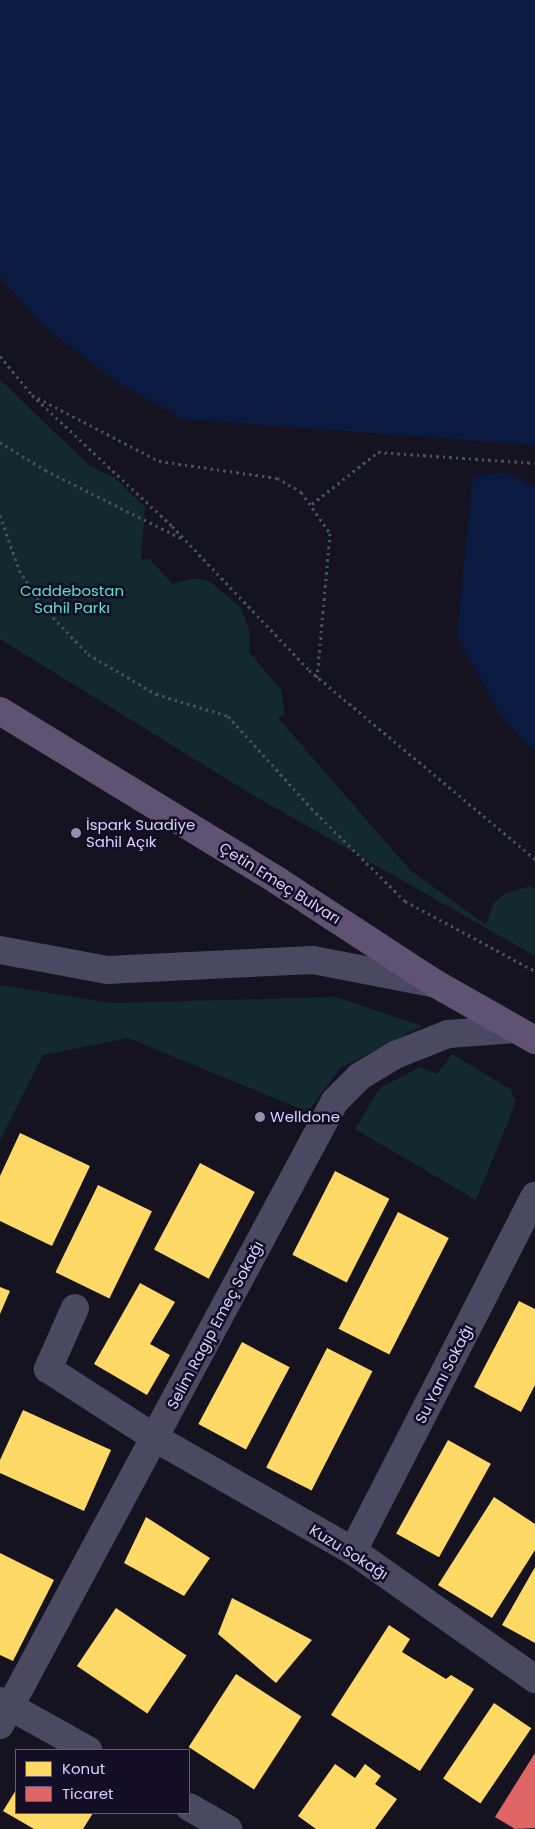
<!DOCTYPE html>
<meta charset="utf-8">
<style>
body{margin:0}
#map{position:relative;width:535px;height:1829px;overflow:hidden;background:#161320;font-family:Poppins,sans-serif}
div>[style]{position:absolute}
.green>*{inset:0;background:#122a2d}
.water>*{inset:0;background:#0a1a40}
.homes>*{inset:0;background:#ffd966;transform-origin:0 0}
.shops>*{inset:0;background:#e06666}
.path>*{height:3px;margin-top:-1.5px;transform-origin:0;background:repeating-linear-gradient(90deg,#465161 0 2.5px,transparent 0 6.5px)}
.minor>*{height:28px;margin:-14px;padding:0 14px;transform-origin:14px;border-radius:14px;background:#4b4861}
.primary>*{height:28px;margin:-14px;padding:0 14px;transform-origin:14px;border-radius:14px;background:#5f5272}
.dots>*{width:14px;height:14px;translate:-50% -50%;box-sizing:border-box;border:2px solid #130e25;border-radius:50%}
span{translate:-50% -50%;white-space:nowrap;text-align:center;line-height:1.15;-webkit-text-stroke:5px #130e25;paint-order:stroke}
.park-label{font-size:15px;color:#5ce1c6}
.poi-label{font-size:15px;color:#d9d2ff}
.left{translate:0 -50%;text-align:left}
.street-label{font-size:15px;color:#d9d2ff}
.legend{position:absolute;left:15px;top:1749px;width:175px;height:65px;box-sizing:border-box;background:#130e25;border:1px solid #625c7c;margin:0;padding:6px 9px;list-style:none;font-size:15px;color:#d9d2ff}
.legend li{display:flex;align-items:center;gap:10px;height:25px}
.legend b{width:25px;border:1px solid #625c7c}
</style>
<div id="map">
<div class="green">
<div style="clip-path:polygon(0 380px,90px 466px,115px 478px,145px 507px,141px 559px,149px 559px,173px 584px,193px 578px,209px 581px,241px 608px,249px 630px,249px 652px,281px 690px,285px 715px,278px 718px,410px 870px,486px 925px,493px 904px,504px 894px,530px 886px,535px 889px,535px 956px,251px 794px,0 639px)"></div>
<div style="clip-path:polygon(0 985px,111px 1003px,336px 997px,422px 1026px,340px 1068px,308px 1112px,128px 1038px,43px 1055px,0 1140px)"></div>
<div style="clip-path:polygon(452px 1054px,510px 1089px,516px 1102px,476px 1200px,355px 1129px,380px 1088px,420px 1067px,437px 1074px)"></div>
</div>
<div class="water">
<div style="clip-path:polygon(0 0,535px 0,535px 445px,183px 419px,114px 380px,42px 325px,0 277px)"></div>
<div style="clip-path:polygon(504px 472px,535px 486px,535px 753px,498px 711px,457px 635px,473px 476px)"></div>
</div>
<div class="homes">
<div style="clip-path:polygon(20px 1133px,90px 1166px,52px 1246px,0 1221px,0 1176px)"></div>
<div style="left:200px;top:1163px;width:62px;height:98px;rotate:28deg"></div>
<div style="left:335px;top:1171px;width:61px;height:94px;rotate:27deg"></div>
<div style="left:98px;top:1185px;width:60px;height:97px;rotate:26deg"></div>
<div style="left:398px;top:1212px;width:57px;height:131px;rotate:27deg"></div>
<div style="clip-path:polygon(140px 1283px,175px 1302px,150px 1344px,170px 1355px,147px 1395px,94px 1364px)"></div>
<div style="clip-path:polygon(0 1287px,10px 1291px,0 1314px)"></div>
<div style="clip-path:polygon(519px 1301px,535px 1309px,535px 1385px,521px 1412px,474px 1387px)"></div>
<div style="left:242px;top:1342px;width:54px;height:93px;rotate:28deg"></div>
<div style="left:327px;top:1348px;width:51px;height:134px;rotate:27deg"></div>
<div style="clip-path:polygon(23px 1410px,111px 1450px,84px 1511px,0 1473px,0 1460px)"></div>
<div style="left:448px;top:1440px;width:49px;height:107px;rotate:29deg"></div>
<div style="clip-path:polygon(494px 1497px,535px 1524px,535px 1550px,492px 1618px,438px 1585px)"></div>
<div style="clip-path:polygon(146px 1517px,210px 1558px,184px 1596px,124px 1563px)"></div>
<div style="clip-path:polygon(0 1553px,54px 1580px,13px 1661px,0 1655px)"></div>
<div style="clip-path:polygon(535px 1567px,535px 1643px,502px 1625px)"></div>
<div style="clip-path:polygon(232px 1598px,312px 1640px,276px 1683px,218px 1634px)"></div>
<div style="left:116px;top:1608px;width:85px;height:70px;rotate:34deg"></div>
<div style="clip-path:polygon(389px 1625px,410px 1639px,402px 1652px,446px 1679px,451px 1675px,474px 1689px,420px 1771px,331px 1715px)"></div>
<div style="left:236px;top:1674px;width:78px;height:87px;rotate:33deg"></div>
<div style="left:494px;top:1703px;width:45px;height:91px;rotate:34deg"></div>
<div style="clip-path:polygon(335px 1764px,355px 1778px,365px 1764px,381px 1776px,375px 1784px,397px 1799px,375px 1829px,316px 1829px,298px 1816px)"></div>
<div style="clip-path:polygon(16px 1790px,16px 1813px,93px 1813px,83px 1829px,34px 1829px,3px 1811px)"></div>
</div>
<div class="shops">
<div style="clip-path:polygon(535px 1753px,535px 1828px,515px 1829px,495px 1817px)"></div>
</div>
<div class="path">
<div style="left:0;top:356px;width:50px;rotate:50.6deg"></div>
<div style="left:32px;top:395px;width:143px;rotate:27.5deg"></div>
<div style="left:159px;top:461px;width:119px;rotate:8.2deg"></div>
<div style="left:277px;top:478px;width:28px;rotate:30deg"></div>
<div style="left:301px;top:492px;width:50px;rotate:54.7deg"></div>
<div style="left:330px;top:533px;width:146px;rotate:95.1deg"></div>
<div style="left:32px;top:395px;width:192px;rotate:43.1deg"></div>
<div style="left:172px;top:526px;width:199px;rotate:46.4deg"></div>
<div style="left:309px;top:670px;width:295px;rotate:39.9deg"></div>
<div style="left:0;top:442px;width:53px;rotate:31.9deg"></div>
<div style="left:45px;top:470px;width:152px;rotate:26.6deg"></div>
<div style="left:312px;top:504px;width:84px;rotate:-38.2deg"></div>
<div style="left:378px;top:452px;width:157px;rotate:4deg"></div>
<div style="left:0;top:515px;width:58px;rotate:70.9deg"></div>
<div style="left:19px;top:570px;width:45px;rotate:56.7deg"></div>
<div style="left:44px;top:608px;width:64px;rotate:46.3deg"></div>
<div style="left:88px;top:654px;width:79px;rotate:30.5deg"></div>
<div style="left:156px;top:694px;width:75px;rotate:17deg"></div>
<div style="left:228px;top:716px;width:124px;rotate:47.9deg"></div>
<div style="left:311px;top:808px;width:132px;rotate:44.7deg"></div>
<div style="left:405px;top:901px;width:148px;rotate:28.3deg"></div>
</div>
<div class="minor">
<div style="left:0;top:950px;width:109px;rotate:10.6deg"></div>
<div style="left:107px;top:970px;width:206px;rotate:-2.8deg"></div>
<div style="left:313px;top:960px;width:125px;rotate:11deg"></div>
<div style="left:75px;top:1308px;width:67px;rotate:113.9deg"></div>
<div style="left:48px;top:1369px;width:127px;rotate:32.8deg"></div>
<div style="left:155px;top:1438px;width:228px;rotate:29.7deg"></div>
<div style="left:353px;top:1551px;width:223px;rotate:35.1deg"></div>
<div style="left:353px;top:1551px;width:399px;rotate:-62.9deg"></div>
<div style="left:0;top:1701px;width:101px;rotate:29.1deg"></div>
<div style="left:0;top:1725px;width:708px;rotate:-61.77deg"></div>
<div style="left:335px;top:1101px;width:35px;rotate:-45deg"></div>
<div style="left:360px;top:1076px;width:41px;rotate:-31deg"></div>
<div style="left:395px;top:1055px;width:57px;rotate:-21.6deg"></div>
<div style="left:448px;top:1034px;width:66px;rotate:-4.3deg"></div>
<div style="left:189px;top:1807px;width:45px;rotate:29.4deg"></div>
</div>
<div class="primary">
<div style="left:0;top:711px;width:326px;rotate:31.4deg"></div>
<div style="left:278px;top:881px;width:189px;rotate:33.1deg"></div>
<div style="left:436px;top:984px;width:114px;rotate:29.5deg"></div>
</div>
<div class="dots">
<div style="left:76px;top:833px;background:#958fb1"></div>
<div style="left:260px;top:1117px;background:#958fb1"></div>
</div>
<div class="park-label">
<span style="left:72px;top:599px">Caddebostan<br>Sahil Parkı</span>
</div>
<div class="poi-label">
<span class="left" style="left:86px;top:833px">İspark Suadiye<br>Sahil Açık</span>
<span class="left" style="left:270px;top:1117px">Welldone</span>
</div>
<div class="street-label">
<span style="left:280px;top:883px;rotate:32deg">Çetin Emeç Bulvarı</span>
<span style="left:215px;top:1325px;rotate:-62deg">Selim Ragıp Emeç Sokağı</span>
<span style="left:444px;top:1374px;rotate:-63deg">Su Yanı Sokağı</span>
<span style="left:349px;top:1552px;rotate:32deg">Kuzu Sokağı</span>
</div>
<ul class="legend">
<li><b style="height:14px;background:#ffd966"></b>Konut</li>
<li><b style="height:14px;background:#e06666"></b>Ticaret</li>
</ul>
</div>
